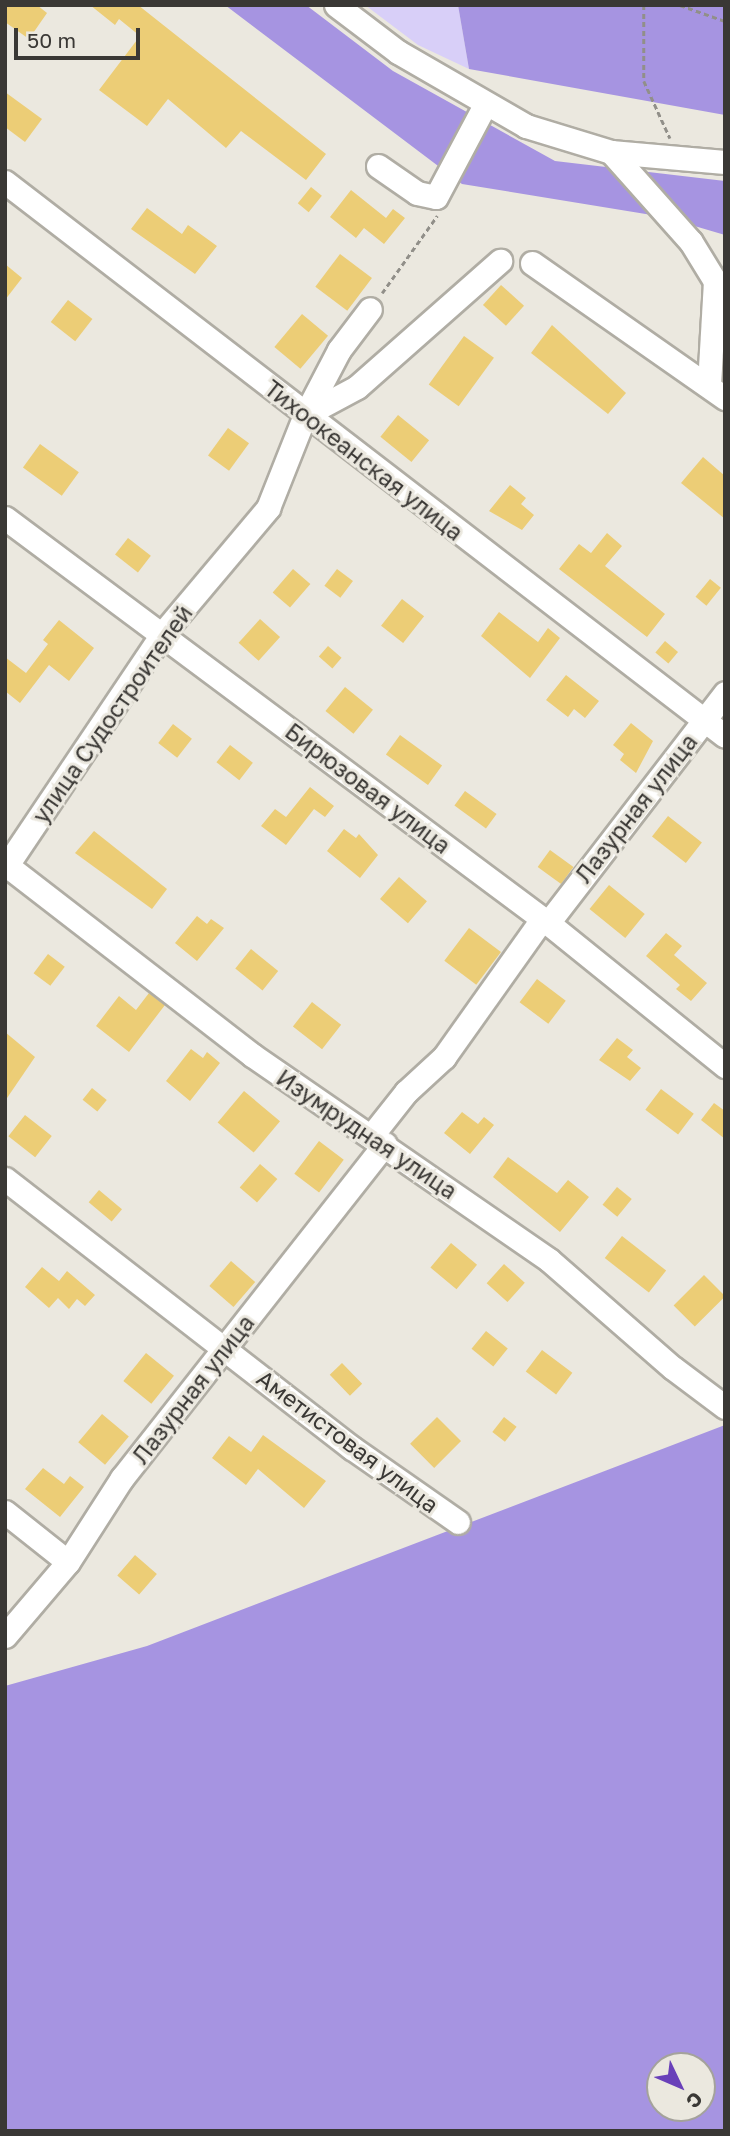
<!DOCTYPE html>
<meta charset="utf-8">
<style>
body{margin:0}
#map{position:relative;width:730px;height:2136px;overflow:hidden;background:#ebe8df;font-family:"Golos Text",sans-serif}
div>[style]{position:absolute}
.green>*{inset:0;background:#d8cff8}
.forest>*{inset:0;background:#a694e1}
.building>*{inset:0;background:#eccd76;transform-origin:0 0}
.path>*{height:2.5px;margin-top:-1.25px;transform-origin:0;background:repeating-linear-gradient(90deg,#918f89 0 5px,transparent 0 8.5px)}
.roads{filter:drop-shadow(2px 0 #b0ada4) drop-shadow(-2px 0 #b0ada4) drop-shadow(0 2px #b0ada4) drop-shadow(0 -2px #b0ada4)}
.minor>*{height:23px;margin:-11.5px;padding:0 11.5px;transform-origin:11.5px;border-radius:11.5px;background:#fff}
span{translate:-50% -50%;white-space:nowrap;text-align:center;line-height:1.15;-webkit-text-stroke:6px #ebe8df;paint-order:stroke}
.street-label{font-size:23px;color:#3a3835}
.frame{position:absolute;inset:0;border:7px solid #3a3835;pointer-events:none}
.north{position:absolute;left:646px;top:2052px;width:70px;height:70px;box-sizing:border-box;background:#ebe8df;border:2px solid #a4a29b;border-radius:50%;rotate:134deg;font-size:19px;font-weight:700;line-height:28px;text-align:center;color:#3a3835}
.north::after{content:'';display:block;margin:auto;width:24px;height:32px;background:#6940b9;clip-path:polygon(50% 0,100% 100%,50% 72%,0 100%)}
.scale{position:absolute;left:14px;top:28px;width:126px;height:32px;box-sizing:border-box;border:4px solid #3a3835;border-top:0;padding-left:9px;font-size:21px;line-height:24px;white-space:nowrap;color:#3a3835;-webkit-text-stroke:5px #ebe8df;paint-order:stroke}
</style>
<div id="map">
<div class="green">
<div style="clip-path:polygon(365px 5px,458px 5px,469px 69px,418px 45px)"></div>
</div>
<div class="forest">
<div style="clip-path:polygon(225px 5px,306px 5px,393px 71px,555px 161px,725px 181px,725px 235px,664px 217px,462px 184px)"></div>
<div style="clip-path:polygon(458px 5px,725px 5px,725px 115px,469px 69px)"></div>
<div style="clip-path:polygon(evenodd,725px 1425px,725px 2131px,5px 2131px,5px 1686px,147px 1646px,725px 1425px,660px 2066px,702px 2066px,702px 2108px,660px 2108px,660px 2066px)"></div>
</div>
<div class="building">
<div style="clip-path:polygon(5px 5px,37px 5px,47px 13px,29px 39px,5px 22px)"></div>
<div style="clip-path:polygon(90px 5px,138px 5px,326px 154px,306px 180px,241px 131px,226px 148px,168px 99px,147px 126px,99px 90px,140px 36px,119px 19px,115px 25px)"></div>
<div style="clip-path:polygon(5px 92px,42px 119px,25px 142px,5px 127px)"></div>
<div style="left:311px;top:187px;width:14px;height:21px;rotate:39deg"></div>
<div style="clip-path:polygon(351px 190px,386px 218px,393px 209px,405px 218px,384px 244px,364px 228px,356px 238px,330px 217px)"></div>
<div style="clip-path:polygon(147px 208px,182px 234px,188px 225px,217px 246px,195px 274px,131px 229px)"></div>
<div style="left:340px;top:254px;width:40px;height:41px;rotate:37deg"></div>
<div style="clip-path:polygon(5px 264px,22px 278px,5px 300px)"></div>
<div style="left:501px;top:285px;width:31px;height:27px;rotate:42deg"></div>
<div style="left:68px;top:300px;width:31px;height:28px;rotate:38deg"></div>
<div style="left:302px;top:314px;width:34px;height:43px;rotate:40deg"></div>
<div style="clip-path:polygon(552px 325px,626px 393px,608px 414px,531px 353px)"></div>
<div style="left:464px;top:336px;width:37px;height:60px;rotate:36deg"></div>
<div style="left:398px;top:415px;width:40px;height:28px;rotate:39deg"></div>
<div style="left:228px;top:428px;width:26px;height:34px;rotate:36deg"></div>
<div style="left:40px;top:444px;width:48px;height:29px;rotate:36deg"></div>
<div style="clip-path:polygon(703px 457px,725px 476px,725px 519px,681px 483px)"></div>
<div style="clip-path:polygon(510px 485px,526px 498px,521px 504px,534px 515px,522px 530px,489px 511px)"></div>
<div style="clip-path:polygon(607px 533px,622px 546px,605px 566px,665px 614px,647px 637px,559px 569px,579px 544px,591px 553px)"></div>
<div style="left:128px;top:538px;width:29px;height:21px;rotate:38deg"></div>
<div style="left:293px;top:569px;width:23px;height:31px;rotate:41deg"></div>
<div style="left:337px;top:569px;width:20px;height:21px;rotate:37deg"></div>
<div style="left:710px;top:579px;width:14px;height:23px;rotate:39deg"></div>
<div style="left:402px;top:599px;width:28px;height:34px;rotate:38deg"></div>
<div style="clip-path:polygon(499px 612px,538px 642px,548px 628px,560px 638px,530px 678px,481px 636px)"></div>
<div style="left:260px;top:619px;width:27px;height:32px;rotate:42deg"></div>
<div style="clip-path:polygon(59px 620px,94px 648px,69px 681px,49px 665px,20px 703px,5px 691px,5px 657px,26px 673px,48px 644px,43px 640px)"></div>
<div style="left:665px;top:641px;width:17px;height:15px;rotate:40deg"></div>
<div style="left:328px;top:646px;width:18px;height:14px;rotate:41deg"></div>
<div style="clip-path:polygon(566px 675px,599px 701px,585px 718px,574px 709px,568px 717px,546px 700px)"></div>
<div style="left:345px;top:687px;width:36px;height:31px;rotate:39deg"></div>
<div style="clip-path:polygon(631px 723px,653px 741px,636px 773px,620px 760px,624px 754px,613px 745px)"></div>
<div style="left:173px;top:724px;width:24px;height:24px;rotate:38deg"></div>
<div style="left:400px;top:735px;width:52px;height:24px;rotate:36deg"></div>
<div style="left:230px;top:745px;width:29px;height:22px;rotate:38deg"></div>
<div style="clip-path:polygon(310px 787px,334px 806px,325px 817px,314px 809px,286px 845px,261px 826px,275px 809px,286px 817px)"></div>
<div style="left:465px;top:791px;width:39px;height:18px;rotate:36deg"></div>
<div style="left:668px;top:816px;width:43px;height:26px;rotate:38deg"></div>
<div style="clip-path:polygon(344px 829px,356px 838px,359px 834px,378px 855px,360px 878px,327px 851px)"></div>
<div style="clip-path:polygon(94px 831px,167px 889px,152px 909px,75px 853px)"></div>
<div style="left:550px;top:850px;width:29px;height:21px;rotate:36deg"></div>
<div style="left:399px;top:877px;width:37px;height:29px;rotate:41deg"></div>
<div style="left:609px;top:885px;width:46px;height:31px;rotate:39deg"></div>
<div style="clip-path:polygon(197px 916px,207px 924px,211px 919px,224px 928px,197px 961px,175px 943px)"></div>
<div style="left:469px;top:928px;width:40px;height:41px;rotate:37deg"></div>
<div style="clip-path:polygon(666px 933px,682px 946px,674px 955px,707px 983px,691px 1001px,676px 989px,680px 985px,646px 956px)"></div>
<div style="left:251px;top:949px;width:35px;height:25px;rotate:39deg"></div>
<div style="left:48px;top:954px;width:21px;height:24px;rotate:37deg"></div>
<div style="left:537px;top:979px;width:36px;height:29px;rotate:37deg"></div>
<div style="clip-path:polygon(149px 993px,165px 1005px,129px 1052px,96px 1026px,119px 996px,136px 1010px)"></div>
<div style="left:312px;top:1002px;width:37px;height:31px;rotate:38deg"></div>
<div style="clip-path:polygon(5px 1032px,35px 1057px,5px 1101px)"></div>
<div style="clip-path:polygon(617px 1038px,633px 1050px,627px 1057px,641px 1068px,630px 1081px,599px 1060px)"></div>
<div style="clip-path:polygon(191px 1049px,203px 1058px,207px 1052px,220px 1063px,190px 1101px,166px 1081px)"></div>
<div style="left:92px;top:1088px;width:19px;height:15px;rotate:39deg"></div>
<div style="left:661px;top:1089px;width:41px;height:26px;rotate:37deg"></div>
<div style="left:244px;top:1091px;width:47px;height:41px;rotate:40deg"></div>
<div style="clip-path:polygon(714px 1103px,725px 1111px,725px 1139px,701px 1120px)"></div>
<div style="clip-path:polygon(462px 1112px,478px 1124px,484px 1117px,494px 1125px,470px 1154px,444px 1133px)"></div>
<div style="left:25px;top:1115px;width:34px;height:27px;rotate:38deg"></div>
<div style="left:319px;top:1141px;width:31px;height:41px;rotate:37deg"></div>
<div style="clip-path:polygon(508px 1157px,557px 1193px,568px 1180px,589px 1197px,560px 1232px,493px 1177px)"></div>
<div style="left:260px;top:1164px;width:23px;height:31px;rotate:41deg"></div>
<div style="left:617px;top:1187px;width:19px;height:23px;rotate:39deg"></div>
<div style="left:99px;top:1190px;width:30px;height:16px;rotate:40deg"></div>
<div style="left:622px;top:1236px;width:56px;height:28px;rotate:38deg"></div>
<div style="left:451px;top:1243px;width:34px;height:32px;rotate:40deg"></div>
<div style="left:231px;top:1261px;width:32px;height:33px;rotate:41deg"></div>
<div style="left:504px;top:1264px;width:28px;height:26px;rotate:42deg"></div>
<div style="clip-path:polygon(42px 1267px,59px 1281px,67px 1271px,95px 1295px,85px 1306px,77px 1299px,69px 1309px,58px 1298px,49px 1308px,25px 1287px)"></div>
<div style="left:704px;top:1275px;width:30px;height:43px;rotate:45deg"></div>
<div style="left:486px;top:1331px;width:28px;height:23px;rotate:39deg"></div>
<div style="left:542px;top:1350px;width:38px;height:27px;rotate:37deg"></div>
<div style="left:146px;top:1353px;width:36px;height:36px;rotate:39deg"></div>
<div style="left:342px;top:1363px;width:29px;height:17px;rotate:46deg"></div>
<div style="left:102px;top:1414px;width:35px;height:37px;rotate:40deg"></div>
<div style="left:437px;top:1417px;width:34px;height:38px;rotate:45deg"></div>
<div style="left:504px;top:1417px;width:16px;height:19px;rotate:38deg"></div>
<div style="clip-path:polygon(263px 1435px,326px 1481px,304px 1508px,258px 1469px,246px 1485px,212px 1458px,229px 1436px,251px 1452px)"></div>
<div style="clip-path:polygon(43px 1468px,64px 1484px,70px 1476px,84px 1487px,60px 1517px,25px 1489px)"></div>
<div style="left:135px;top:1555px;width:29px;height:27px;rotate:41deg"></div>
</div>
<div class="path">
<div style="left:644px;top:5px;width:76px;rotate:90deg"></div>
<div style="left:644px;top:81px;width:63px;rotate:65.5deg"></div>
<div style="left:680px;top:5px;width:48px;rotate:19.6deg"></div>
<div style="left:382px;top:293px;width:95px;rotate:-54.5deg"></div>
</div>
<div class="roads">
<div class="minor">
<div style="left:336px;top:5px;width:78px;rotate:37.2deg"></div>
<div style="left:398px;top:52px;width:148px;rotate:30deg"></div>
<div style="left:526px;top:126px;width:89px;rotate:17deg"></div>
<div style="left:611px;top:152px;width:114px;rotate:5deg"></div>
<div style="left:611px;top:152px;width:120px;rotate:48.4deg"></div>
<div style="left:691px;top:242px;width:46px;rotate:58.4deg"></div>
<div style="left:715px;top:281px;width:103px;rotate:93.3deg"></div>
<div style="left:378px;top:166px;width:47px;rotate:34.7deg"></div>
<div style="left:417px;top:193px;width:19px;rotate:12deg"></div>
<div style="left:436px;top:197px;width:104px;rotate:-62deg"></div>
<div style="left:5px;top:182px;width:908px;rotate:37.58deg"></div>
<div style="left:532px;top:263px;width:236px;rotate:35deg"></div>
<div style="left:305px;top:415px;width:59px;rotate:-28.3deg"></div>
<div style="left:357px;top:387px;width:191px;rotate:-41.4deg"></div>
<div style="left:5px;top:518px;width:677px;rotate:36.72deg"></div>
<div style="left:548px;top:923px;width:228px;rotate:38.9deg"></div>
<div style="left:5px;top:864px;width:312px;rotate:37.7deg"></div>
<div style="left:252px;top:1055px;width:361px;rotate:34.6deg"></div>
<div style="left:549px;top:1260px;width:164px;rotate:41.1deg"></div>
<div style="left:673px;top:1368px;width:65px;rotate:36.9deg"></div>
<div style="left:5px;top:868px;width:282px;rotate:-56.1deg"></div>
<div style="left:162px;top:634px;width:165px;rotate:-49.9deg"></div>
<div style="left:268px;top:508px;width:100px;rotate:-68.3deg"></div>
<div style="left:305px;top:415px;width:73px;rotate:-62.4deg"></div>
<div style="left:339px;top:350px;width:51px;rotate:-52.9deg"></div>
<div style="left:548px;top:923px;width:290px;rotate:-52.4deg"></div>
<div style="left:372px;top:1135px;width:55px;rotate:-51.7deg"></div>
<div style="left:406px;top:1092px;width:52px;rotate:-42.6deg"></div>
<div style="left:444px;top:1057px;width:169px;rotate:-54.6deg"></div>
<div style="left:5px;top:1179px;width:439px;rotate:37.8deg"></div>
<div style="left:352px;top:1448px;width:129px;rotate:34.9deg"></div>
<div style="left:5px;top:1512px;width:80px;rotate:38.4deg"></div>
<div style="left:5px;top:1636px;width:97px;rotate:-49.6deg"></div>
<div style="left:68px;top:1562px;width:100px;rotate:-57.3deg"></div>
<div style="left:122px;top:1478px;width:425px;rotate:-51.8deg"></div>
</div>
</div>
<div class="street-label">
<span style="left:364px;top:460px;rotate:38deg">Тихоокеанская улица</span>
<span style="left:112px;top:714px;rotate:-55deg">улица Судостроителей</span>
<span style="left:368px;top:788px;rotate:37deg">Бирюзовая улица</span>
<span style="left:636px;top:808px;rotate:-52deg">Лазурная улица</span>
<span style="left:367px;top:1134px;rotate:34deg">Изумрудная улица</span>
<span style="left:193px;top:1389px;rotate:-52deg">Лазурная улица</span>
<span style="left:348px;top:1441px;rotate:37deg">Аметистовая улица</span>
</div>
<div class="frame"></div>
<div class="north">С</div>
<div class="scale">50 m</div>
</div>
